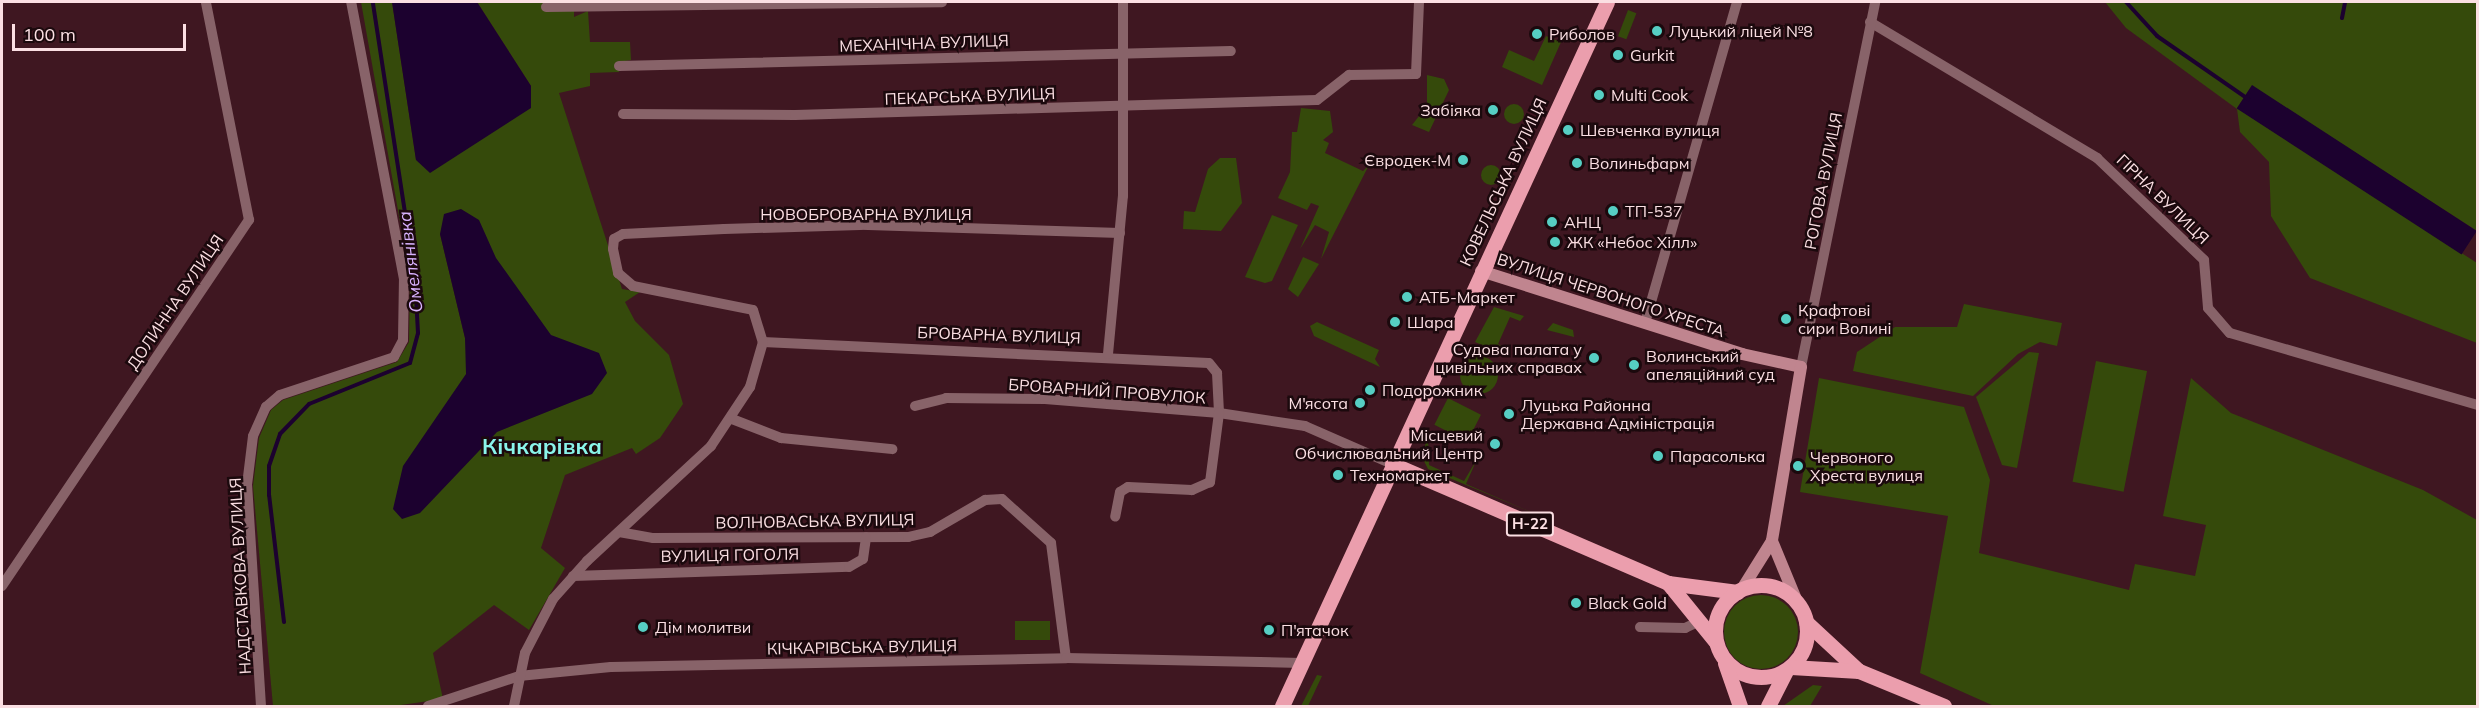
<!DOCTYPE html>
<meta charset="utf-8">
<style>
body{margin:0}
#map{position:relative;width:2479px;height:708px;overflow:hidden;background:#3f1721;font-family:Mulish,sans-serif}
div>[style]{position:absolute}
.green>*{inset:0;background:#354a0b;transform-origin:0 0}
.round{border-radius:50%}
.water>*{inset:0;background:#1c012f;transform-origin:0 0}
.stream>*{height:4px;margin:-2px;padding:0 2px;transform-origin:2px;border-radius:2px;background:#1c012f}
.street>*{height:10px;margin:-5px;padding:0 5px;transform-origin:5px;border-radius:5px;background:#886369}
.secondary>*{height:12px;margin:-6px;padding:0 6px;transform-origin:6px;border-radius:6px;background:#c0858f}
.primary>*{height:15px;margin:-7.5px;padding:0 7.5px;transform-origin:7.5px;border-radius:7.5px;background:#eb9ead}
.primary>.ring{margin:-7.5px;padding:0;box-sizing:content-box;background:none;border:15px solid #eb9ead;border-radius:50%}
.dots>*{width:16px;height:16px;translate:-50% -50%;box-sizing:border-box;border:3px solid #1b090d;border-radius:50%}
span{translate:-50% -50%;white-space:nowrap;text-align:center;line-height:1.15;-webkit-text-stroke:5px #1b090d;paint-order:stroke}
.shield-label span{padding:2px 4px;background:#1b090d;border:2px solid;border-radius:4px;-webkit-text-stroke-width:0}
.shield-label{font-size:15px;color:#fbdfe3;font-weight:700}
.poi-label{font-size:16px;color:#fbdfe3}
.left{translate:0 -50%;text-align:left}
.right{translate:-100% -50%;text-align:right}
.street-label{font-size:16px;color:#fbdfe3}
.water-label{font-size:18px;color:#d8b2fe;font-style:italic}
.district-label{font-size:22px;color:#8af4ea;font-weight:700}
.frame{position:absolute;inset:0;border:3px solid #fbdfe3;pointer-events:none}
.scale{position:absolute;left:12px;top:24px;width:174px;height:27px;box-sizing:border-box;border:3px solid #fbdfe3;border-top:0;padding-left:8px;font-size:18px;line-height:21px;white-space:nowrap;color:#fbdfe3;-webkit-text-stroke:4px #1b090d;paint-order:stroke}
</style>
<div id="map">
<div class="green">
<div style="clip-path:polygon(evenodd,361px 2px,392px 2px,416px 160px,531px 86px,477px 2px,545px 2px,546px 11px,574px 11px,574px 17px,588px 11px,590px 42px,630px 42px,631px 60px,619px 62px,619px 72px,590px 73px,590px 86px,559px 93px,622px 289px,640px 292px,625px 302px,635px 321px,669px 355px,683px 404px,660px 438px,636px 454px,632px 448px,565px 475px,541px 548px,565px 568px,529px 630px,494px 605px,433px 653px,443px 699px,394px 706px,273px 706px,253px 486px,259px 438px,271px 410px,283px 400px,397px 362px,409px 342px,410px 278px,361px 2px,440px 234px,476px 247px,465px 338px,440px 234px)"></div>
<div style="clip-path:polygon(2105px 2px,2477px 2px,2477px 231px,2252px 86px,2237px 108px,2477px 263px,2477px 343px,2310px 278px,2271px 216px,2269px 162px,2240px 132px,2237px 109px,2126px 28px)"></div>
<div style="left:1628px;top:10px;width:9px;height:28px;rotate:21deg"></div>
<div style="clip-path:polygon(1546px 36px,1561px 42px,1542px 85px,1502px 67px,1509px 50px,1534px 61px)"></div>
<div style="clip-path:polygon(1427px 75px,1444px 79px,1449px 90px,1429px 132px,1412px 125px,1427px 106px)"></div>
<div class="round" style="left:1504px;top:104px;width:20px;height:20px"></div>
<div style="clip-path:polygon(1301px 108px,1330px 111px,1333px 132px,1323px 140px,1329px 143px,1325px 153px,1363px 171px,1369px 165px,1321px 259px,1329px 232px,1315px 225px,1300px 249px,1319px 206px,1311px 203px,1307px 210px,1278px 198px,1290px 172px,1292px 132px,1297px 132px)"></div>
<div style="clip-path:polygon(1220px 158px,1236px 158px,1242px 203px,1221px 231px,1183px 229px,1184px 211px,1195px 212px,1208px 169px)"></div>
<div class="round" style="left:1481px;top:165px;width:20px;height:20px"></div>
<div style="clip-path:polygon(1272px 215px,1298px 225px,1272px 281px,1265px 283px,1245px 277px)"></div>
<div style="clip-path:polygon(1303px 257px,1319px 264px,1298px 297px,1288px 289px)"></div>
<div style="clip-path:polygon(1964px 304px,2062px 323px,2057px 346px,2040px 342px,2018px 354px,1973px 396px,1853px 371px,1857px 352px,1895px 327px,1957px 327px)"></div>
<div style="clip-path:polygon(1494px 307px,1524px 316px,1520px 321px,1510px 317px,1498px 344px,1509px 350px,1508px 356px,1475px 342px)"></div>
<div style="clip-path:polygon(1317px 322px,1379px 350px,1375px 359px,1380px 367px,1314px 336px,1310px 326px)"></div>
<div style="clip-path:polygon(1553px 323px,1573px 330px,1574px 337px,1547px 330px)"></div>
<div style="clip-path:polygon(2029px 352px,2039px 353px,2017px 468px,2002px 465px,1976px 397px)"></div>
<div class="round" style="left:1460px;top:356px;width:38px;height:38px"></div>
<div style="left:2096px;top:361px;width:52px;height:123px;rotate:11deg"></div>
<div style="clip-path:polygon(1819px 378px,1964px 407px,1990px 480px,1979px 553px,2129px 590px,2135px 564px,2195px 576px,2206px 525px,2163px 516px,2191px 378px,2231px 413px,2423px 490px,2477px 520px,2477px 706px,1994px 706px,1920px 673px,1948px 516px,1800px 492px)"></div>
<div style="left:1448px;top:398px;width:37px;height:30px;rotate:27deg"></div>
<div style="clip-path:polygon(1428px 438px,1429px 465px,1464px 481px,1477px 459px,1466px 484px,1540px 516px,1428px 469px,1421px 455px)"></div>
<div class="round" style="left:1724px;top:595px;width:74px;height:74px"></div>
<div style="left:1015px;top:621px;width:35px;height:19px"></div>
<div style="clip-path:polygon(1317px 675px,1322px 676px,1308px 706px,1301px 706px)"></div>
<div style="clip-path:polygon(1813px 685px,1822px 686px,1810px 706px,1783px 706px)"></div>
</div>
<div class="water">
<div style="clip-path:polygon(392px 2px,477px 2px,531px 86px,531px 108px,430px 173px,416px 160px)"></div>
<div style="left:2252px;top:85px;width:268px;height:28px;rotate:33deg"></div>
<div style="clip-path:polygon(461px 209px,479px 220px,496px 258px,551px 335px,599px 353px,607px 373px,592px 394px,497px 432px,420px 513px,402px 519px,393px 509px,403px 466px,466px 374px,465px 338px,440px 234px,444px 214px)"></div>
</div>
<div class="stream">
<div style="left:2126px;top:2px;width:46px;rotate:47.6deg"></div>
<div style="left:2157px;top:36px;width:111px;rotate:34.7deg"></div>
<div style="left:2342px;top:18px;width:16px;rotate:-79deg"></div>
<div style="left:284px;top:622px;width:128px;rotate:-96.7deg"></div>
<div style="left:269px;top:495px;width:29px;rotate:-90deg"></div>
<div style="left:269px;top:466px;width:34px;rotate:-71deg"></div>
<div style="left:280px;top:434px;width:42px;rotate:-46deg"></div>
<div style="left:309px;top:404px;width:109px;rotate:-22.1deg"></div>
<div style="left:410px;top:363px;width:31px;rotate:-75deg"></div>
<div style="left:418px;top:333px;width:55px;rotate:-93.1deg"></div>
<div style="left:415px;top:278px;width:279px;rotate:-98.7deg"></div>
</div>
<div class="street">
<div style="left:546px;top:7px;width:396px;rotate:-0.7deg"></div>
<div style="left:1870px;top:22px;width:265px;rotate:30.9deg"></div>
<div style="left:2097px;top:158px;width:148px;rotate:43.6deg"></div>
<div style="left:2204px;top:260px;width:48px;rotate:85.2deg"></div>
<div style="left:2208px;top:308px;width:33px;rotate:49deg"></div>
<div style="left:2230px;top:333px;width:258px;rotate:16.2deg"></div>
<div style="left:619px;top:66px;width:612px;rotate:-1.4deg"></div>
<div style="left:623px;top:114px;width:172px;rotate:0.3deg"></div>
<div style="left:795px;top:115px;width:522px;rotate:-1.65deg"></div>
<div style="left:1317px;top:100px;width:41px;rotate:-38deg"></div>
<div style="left:1349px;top:75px;width:67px;rotate:-0.9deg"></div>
<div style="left:1416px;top:74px;width:72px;rotate:-87.6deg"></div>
<div style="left:1120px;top:233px;width:260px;rotate:-178.2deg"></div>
<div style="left:860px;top:225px;width:136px;rotate:178.3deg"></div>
<div style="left:724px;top:229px;width:101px;rotate:177.2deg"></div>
<div style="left:623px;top:234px;width:10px;rotate:151deg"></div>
<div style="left:614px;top:239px;width:10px;rotate:96deg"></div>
<div style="left:613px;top:249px;width:25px;rotate:78deg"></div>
<div style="left:618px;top:273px;width:20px;rotate:41deg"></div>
<div style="left:633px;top:286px;width:122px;rotate:11.3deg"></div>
<div style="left:753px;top:310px;width:34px;rotate:73deg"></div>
<div style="left:763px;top:342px;width:446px;rotate:2.7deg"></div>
<div style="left:1209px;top:363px;width:13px;rotate:51deg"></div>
<div style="left:1217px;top:373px;width:40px;rotate:87.1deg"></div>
<div style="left:1219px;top:413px;width:87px;rotate:8.6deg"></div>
<div style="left:1305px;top:426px;width:95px;rotate:23.6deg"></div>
<div style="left:1645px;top:323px;width:334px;rotate:-74deg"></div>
<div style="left:1108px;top:354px;width:159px;rotate:-84.6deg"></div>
<div style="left:1123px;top:196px;width:194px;rotate:-90deg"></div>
<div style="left:1801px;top:367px;width:372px;rotate:-78.5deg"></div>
<div style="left:915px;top:406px;width:32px;rotate:-14deg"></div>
<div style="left:946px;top:398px;width:99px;rotate:0.6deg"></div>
<div style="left:1045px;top:399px;width:175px;rotate:4.6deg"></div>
<div style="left:1219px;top:413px;width:70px;rotate:97.4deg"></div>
<div style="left:1210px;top:482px;width:20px;rotate:156deg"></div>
<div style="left:1192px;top:490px;width:64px;rotate:-177.3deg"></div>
<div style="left:1128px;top:487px;width:9px;rotate:148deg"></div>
<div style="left:1120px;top:492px;width:25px;rotate:101deg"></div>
<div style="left:732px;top:419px;width:53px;rotate:21.2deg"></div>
<div style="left:781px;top:438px;width:112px;rotate:5.7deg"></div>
<div style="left:619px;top:532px;width:35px;rotate:10deg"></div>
<div style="left:653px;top:538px;width:255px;rotate:-0.2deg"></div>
<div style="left:908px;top:537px;width:23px;rotate:-13deg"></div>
<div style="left:930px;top:532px;width:64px;rotate:-30.2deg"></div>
<div style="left:985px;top:500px;width:17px;rotate:-3deg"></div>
<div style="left:1002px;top:499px;width:66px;rotate:41.9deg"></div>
<div style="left:1051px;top:543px;width:116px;rotate:82.6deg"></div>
<div style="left:573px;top:576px;width:276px;rotate:-1.9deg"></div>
<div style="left:849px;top:567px;width:16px;rotate:-30deg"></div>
<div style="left:863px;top:559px;width:22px;rotate:-82deg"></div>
<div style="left:2px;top:586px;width:442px;rotate:-56deg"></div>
<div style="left:249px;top:220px;width:222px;rotate:-101.2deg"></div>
<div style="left:1640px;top:627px;width:45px;rotate:1.3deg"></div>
<div style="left:1685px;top:628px;width:14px;rotate:-25deg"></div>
<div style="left:261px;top:706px;width:221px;rotate:-93.6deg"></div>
<div style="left:247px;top:485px;width:49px;rotate:-83deg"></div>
<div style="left:253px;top:436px;width:32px;rotate:-66deg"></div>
<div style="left:266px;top:407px;width:18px;rotate:-41deg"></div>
<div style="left:280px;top:395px;width:120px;rotate:-18.4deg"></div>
<div style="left:394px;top:357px;width:19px;rotate:-62deg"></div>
<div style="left:403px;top:340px;width:61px;rotate:-89.1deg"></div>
<div style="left:404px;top:279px;width:282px;rotate:-100.8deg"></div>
<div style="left:428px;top:706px;width:96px;rotate:-18.2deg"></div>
<div style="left:519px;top:676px;width:92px;rotate:-5.6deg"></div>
<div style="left:611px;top:667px;width:455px;rotate:-1.1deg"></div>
<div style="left:1066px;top:658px;width:236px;rotate:1.2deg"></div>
<div style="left:514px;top:706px;width:54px;rotate:-78.3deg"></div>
<div style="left:525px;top:653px;width:61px;rotate:-62.6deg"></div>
<div style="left:553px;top:599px;width:51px;rotate:-48.2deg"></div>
<div style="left:587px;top:561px;width:169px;rotate:-42.8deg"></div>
<div style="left:711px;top:446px;width:71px;rotate:-56.5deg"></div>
<div style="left:750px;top:387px;width:47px;rotate:-73.9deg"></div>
</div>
<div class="secondary">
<div style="left:1481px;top:271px;width:274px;rotate:17.6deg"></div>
<div style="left:1742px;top:354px;width:60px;rotate:12.4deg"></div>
<div style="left:1801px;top:367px;width:176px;rotate:99.5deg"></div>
<div style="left:1772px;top:541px;width:57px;rotate:122deg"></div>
<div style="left:1772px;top:541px;width:68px;rotate:67.6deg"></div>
</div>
<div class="primary">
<div style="left:1392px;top:464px;width:301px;rotate:23.3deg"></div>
<div style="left:1668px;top:583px;width:70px;rotate:7.4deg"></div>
<div style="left:1668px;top:583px;width:76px;rotate:50.9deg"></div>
<div class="ring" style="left:1715px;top:585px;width:77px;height:77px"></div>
<div style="left:1806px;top:622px;width:72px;rotate:42.8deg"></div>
<div style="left:1859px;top:671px;width:92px;rotate:22.4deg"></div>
<div style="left:1725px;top:663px;width:46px;rotate:70.8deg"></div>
<div style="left:1791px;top:667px;width:68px;rotate:3.4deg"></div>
<div style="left:1282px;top:706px;width:775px;rotate:-65.22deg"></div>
<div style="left:1768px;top:706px;width:39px;rotate:-63deg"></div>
</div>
<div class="dots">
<div style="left:1657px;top:31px;background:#56cec3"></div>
<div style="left:1537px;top:34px;background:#56cec3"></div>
<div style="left:1618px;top:55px;background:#56cec3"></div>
<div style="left:1599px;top:95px;background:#56cec3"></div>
<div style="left:1493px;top:110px;background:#56cec3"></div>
<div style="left:1568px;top:130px;background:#56cec3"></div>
<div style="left:1463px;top:160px;background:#56cec3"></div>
<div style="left:1577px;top:163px;background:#56cec3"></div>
<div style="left:1613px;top:211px;background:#56cec3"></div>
<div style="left:1552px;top:222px;background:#56cec3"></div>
<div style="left:1555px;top:242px;background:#56cec3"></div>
<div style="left:1407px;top:297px;background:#56cec3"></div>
<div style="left:1786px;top:319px;background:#56cec3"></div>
<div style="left:1395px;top:322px;background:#56cec3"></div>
<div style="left:1594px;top:358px;background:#56cec3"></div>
<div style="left:1634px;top:365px;background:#56cec3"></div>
<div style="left:1370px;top:390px;background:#56cec3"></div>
<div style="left:1360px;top:403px;background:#56cec3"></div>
<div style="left:1509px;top:414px;background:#56cec3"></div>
<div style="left:1495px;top:444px;background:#56cec3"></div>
<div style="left:1658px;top:456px;background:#56cec3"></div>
<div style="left:1798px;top:466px;background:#56cec3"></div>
<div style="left:1338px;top:475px;background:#56cec3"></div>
<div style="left:1576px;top:603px;background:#56cec3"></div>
<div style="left:643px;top:627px;background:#56cec3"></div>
<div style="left:1269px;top:630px;background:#56cec3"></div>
</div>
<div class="shield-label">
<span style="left:1530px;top:524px">Н-22</span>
</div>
<div class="poi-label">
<span class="left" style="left:1669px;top:31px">Луцький ліцей №8</span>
<span class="left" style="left:1549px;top:34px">Риболов</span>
<span class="left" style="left:1630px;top:55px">Gurkit</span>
<span class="left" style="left:1611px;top:95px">Multi Cook</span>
<span class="right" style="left:1481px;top:110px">Забіяка</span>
<span class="left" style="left:1580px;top:130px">Шевченка вулиця</span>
<span class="right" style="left:1451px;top:160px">Євродек-М</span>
<span class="left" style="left:1589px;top:163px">Волиньфарм</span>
<span class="left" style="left:1625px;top:211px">ТП-537</span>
<span class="left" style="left:1564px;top:222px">АНЦ</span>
<span class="left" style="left:1567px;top:242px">ЖК «Небос Хілл»</span>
<span class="left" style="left:1419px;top:297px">АТБ-Маркет</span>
<span class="left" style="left:1798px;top:319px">Крафтові<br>сири Волині</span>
<span class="left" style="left:1407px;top:322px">Шара</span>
<span class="right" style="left:1582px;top:358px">Судова палата у<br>цивільних справах</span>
<span class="left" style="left:1646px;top:365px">Волинський<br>апеляційний суд</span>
<span class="left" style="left:1382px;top:390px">Подорожник</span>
<span class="right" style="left:1348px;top:403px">М'ясота</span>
<span class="left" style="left:1521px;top:414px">Луцька Районна<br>Державна Адміністрація</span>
<span class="right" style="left:1483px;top:444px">Місцевий<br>Обчислювальний Центр</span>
<span class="left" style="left:1670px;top:456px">Парасолька</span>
<span class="left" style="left:1810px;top:466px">Червоного<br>Хреста вулиця</span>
<span class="left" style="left:1350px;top:475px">Техномаркет</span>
<span class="left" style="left:1588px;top:603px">Black Gold</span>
<span class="left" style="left:655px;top:627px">Дім молитви</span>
<span class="left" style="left:1281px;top:630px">П'ятачок</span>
</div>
<div class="street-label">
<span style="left:924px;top:43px;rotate:-2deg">МЕХАНІЧНА ВУЛИЦЯ</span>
<span style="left:970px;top:96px;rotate:-2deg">ПЕКАРСЬКА ВУЛИЦЯ</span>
<span style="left:1823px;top:181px;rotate:-79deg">РОГОВА ВУЛИЦЯ</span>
<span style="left:1503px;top:182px;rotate:-65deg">КОВЕЛЬСЬКА ВУЛИЦЯ</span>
<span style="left:2163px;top:199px;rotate:44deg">ГІРНА ВУЛИЦЯ</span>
<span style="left:866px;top:214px">НОВОБРОВАРНА ВУЛИЦЯ</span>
<span style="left:1611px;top:295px;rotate:18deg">ВУЛИЦЯ ЧЕРВОНОГО ХРЕСТА</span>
<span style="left:175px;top:302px;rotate:-56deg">ДОЛИННА ВУЛИЦЯ</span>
<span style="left:999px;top:335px;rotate:2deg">БРОВАРНА ВУЛИЦЯ</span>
<span style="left:1107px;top:391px;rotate:4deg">БРОВАРНИЙ ПРОВУЛОК</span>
<span style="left:815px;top:521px;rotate:-1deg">ВОЛНОВАСЬКА ВУЛИЦЯ</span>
<span style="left:730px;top:555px;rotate:-1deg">ВУЛИЦЯ ГОГОЛЯ</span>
<span style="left:240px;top:576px;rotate:-93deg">НАДСТАВКОВА ВУЛИЦЯ</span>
<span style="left:862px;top:647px;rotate:-1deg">КІЧКАРІВСЬКА ВУЛИЦЯ</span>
</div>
<div class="water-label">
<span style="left:411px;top:262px;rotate:-97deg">Омелянівка</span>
</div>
<div class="district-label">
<span style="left:542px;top:447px">Кічкарівка</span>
</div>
<div class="frame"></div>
<div class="scale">100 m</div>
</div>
